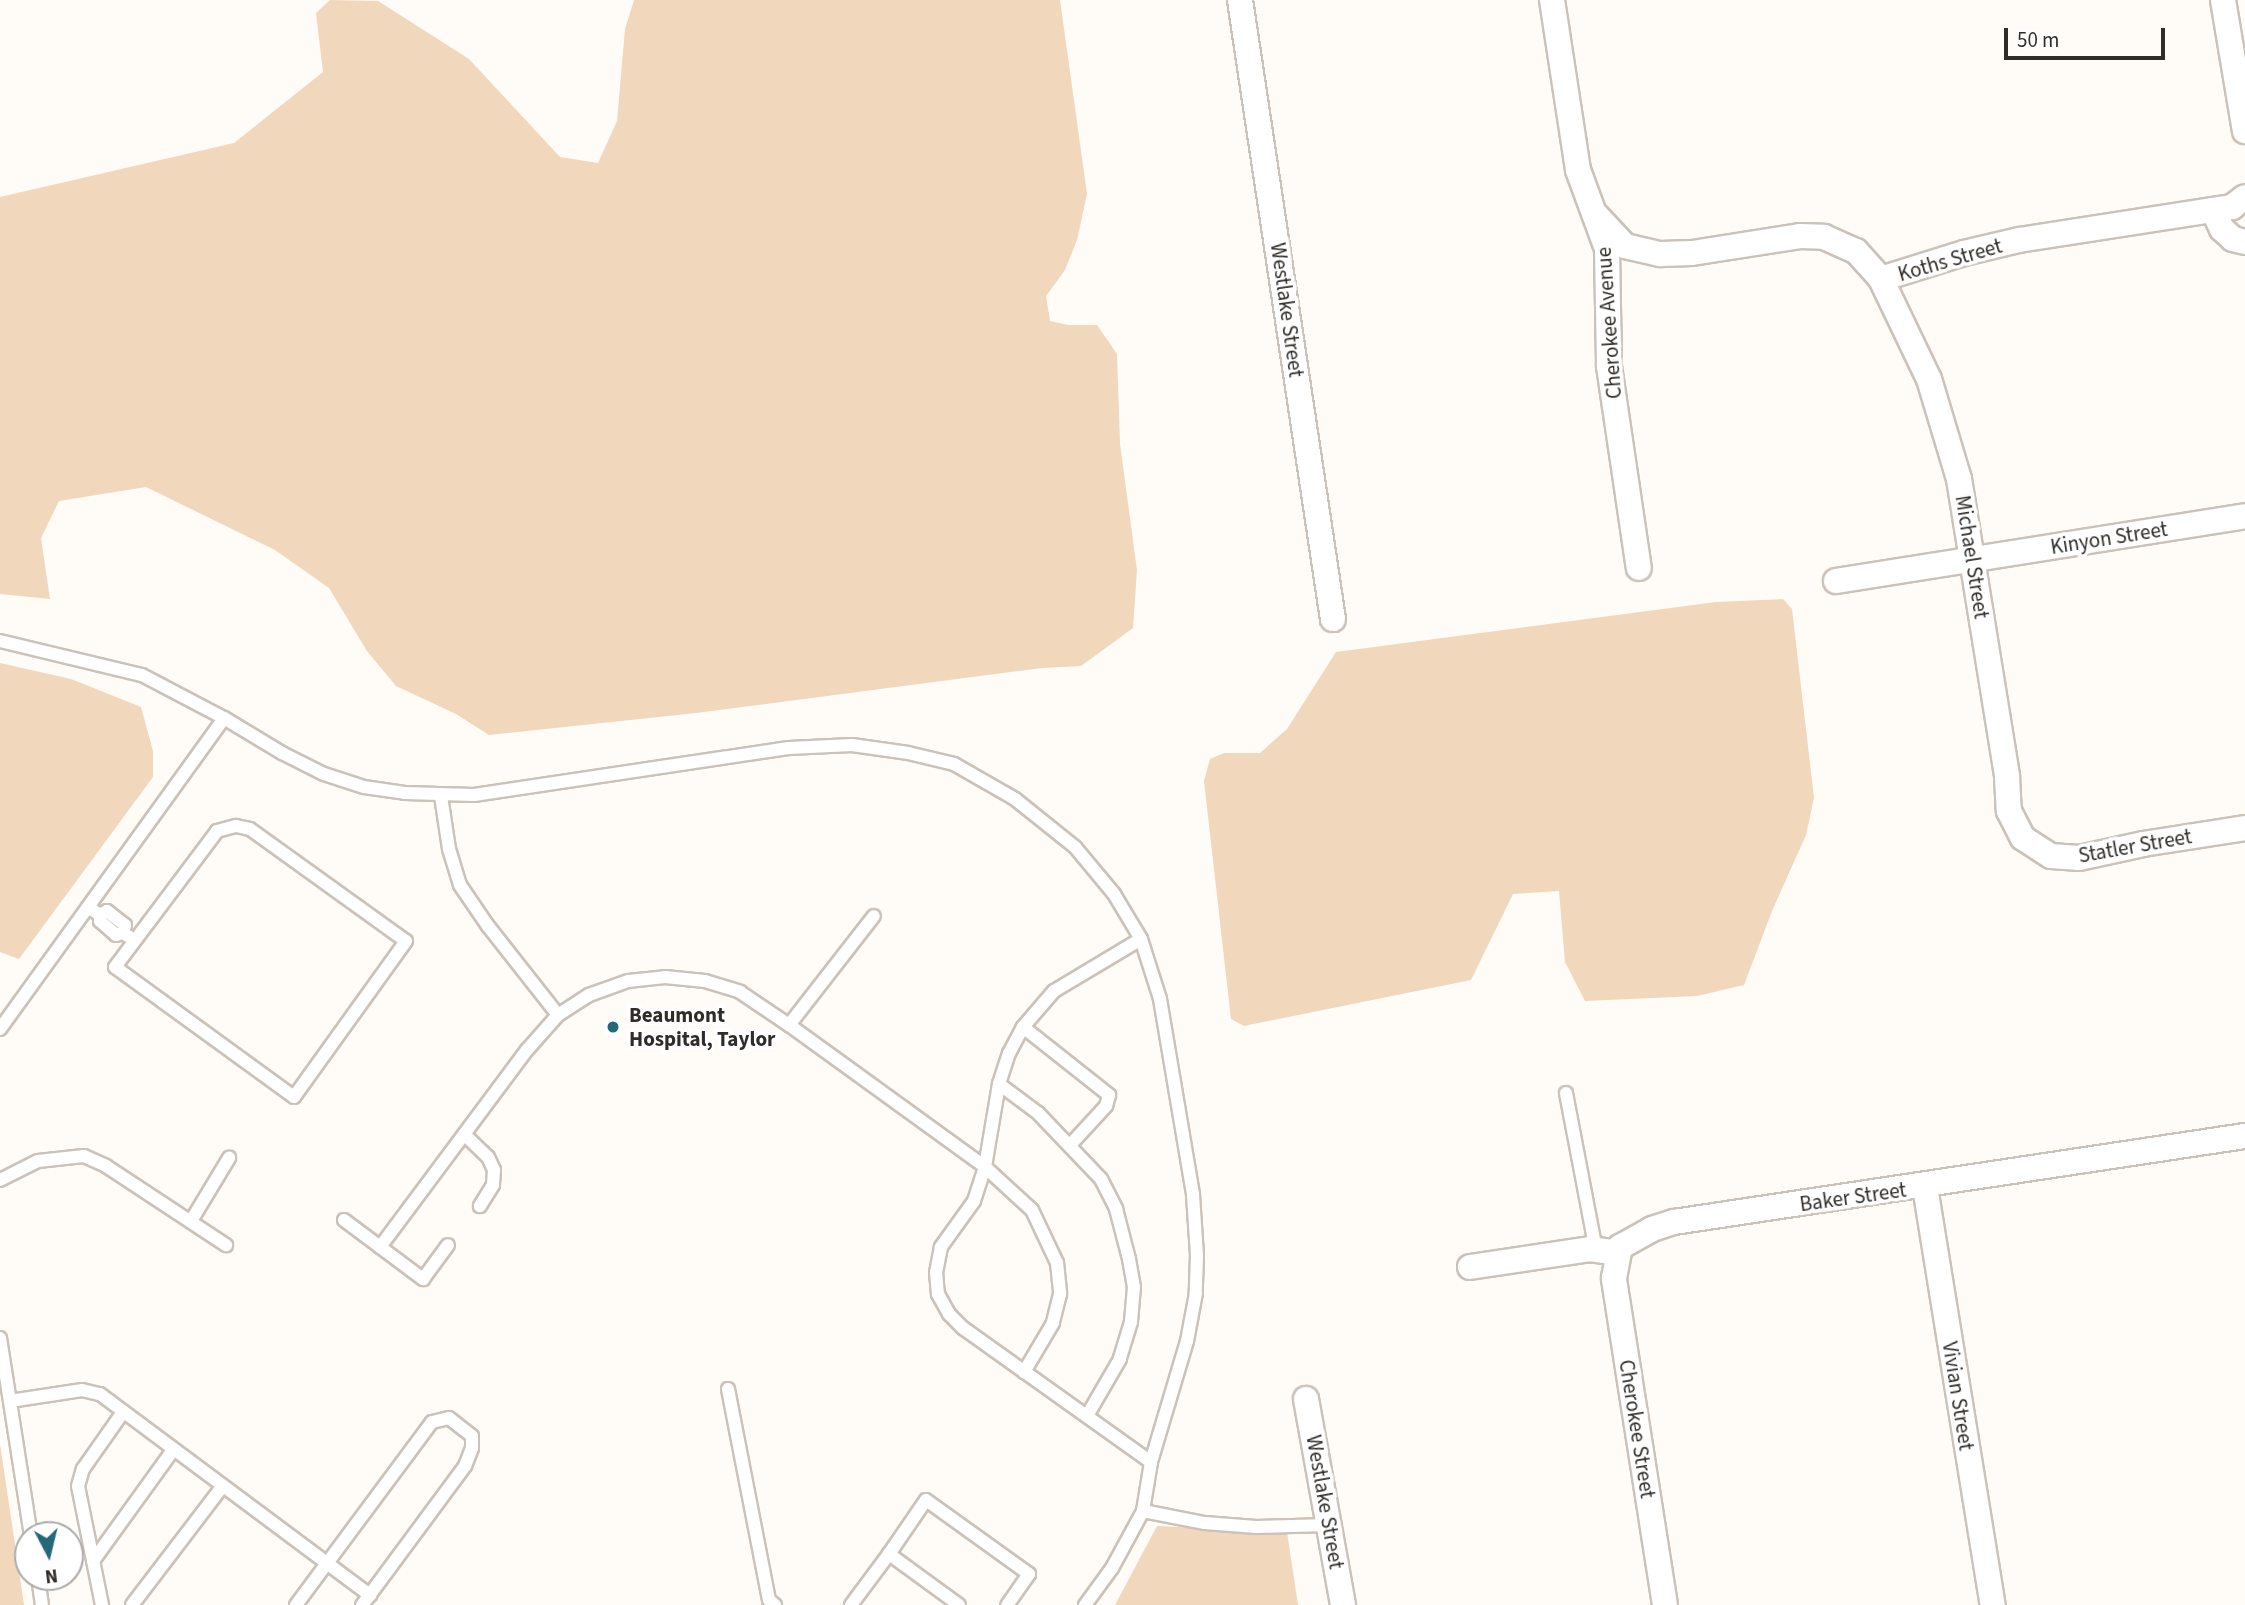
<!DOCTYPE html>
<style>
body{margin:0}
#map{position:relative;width:2245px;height:1605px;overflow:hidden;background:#fffbf7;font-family:"Source Sans 3",sans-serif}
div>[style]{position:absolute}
.green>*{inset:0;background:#f1d7bc}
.roads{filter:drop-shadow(2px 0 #cbc2b9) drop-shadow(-2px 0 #cbc2b9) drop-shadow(0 2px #cbc2b9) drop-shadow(0 -2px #cbc2b9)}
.service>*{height:12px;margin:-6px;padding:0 6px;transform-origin:6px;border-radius:6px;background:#fff}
.minor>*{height:24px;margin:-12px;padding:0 12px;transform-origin:12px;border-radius:12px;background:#fff}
.dots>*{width:19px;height:19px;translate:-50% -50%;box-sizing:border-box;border:4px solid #fff;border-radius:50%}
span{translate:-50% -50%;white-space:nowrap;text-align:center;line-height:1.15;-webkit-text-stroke:7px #fff;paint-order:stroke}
.street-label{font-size:21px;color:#302d29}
.poi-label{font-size:21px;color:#302d29;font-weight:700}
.left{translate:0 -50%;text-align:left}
.north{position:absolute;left:14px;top:1521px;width:70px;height:70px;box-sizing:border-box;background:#fff;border:2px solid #acaba9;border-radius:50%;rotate:173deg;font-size:19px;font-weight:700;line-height:28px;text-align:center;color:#302d29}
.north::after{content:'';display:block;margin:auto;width:24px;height:32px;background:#25687a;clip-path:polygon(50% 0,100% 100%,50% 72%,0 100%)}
.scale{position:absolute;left:2004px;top:28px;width:161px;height:32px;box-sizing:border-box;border:4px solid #302d29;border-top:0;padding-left:9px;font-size:21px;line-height:24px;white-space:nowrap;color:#302d29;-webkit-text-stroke:5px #fff;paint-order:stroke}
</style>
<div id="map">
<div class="green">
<div style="clip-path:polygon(330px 0,378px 1px,469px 59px,560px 157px,598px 163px,617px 121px,625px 29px,634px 0,1060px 0,1087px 194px,1077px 240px,1065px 270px,1046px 296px,1050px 321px,1068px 325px,1097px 325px,1117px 354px,1120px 444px,1137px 570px,1133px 628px,1081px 666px,1042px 668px,696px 713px,489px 735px,456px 714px,396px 686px,367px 651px,329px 588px,275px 550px,146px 487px,59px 501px,41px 538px,50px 599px,0 594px,0 197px,234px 143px,323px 72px,316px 13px)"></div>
<div style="clip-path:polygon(1783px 599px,1792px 609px,1814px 798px,1806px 835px,1772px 911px,1744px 985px,1697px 996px,1585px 1001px,1565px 962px,1559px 891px,1513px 894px,1471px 980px,1244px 1026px,1231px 1019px,1204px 781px,1210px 759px,1224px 753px,1260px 753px,1287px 729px,1336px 652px,1716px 602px)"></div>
<div style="clip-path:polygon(0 663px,71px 679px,141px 707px,153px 751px,153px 777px,19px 959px,0 952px)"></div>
<div style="clip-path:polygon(0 1444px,24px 1605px,0 1605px)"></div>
<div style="clip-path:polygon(1157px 1526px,1287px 1532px,1298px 1605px,1115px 1605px)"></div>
</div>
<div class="roads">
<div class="service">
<div style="left:0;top:641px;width:146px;rotate:13.5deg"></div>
<div style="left:142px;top:675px;width:93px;rotate:27.7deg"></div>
<div style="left:224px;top:718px;width:68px;rotate:31.1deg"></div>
<div style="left:282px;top:753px;width:47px;rotate:26.6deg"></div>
<div style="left:324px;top:774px;width:42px;rotate:18deg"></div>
<div style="left:364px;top:787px;width:41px;rotate:8.3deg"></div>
<div style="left:405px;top:793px;width:69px;rotate:1.7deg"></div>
<div style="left:474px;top:795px;width:318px;rotate:-8.5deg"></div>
<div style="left:789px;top:748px;width:63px;rotate:-2.7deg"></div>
<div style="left:852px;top:745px;width:57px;rotate:8.1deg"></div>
<div style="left:908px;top:753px;width:47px;rotate:13.4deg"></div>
<div style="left:954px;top:764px;width:70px;rotate:29.8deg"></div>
<div style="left:1015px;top:799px;width:77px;rotate:38.7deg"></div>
<div style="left:1075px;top:847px;width:61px;rotate:50.3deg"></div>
<div style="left:1114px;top:894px;width:52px;rotate:59deg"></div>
<div style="left:1141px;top:939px;width:63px;rotate:72.4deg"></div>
<div style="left:1160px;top:999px;width:199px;rotate:80.4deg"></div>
<div style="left:1193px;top:1195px;width:60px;rotate:86.2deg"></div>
<div style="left:1197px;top:1255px;width:38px;rotate:92deg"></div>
<div style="left:1196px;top:1293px;width:49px;rotate:100.6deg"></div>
<div style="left:1187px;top:1341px;width:126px;rotate:106.6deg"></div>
<div style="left:1151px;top:1462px;width:50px;rotate:99.3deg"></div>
<div style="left:1143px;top:1511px;width:65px;rotate:118.5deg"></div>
<div style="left:1112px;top:1568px;width:46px;rotate:126.1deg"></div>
<div style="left:441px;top:796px;width:54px;rotate:81.4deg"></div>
<div style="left:449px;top:849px;width:38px;rotate:73deg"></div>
<div style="left:460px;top:885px;width:50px;rotate:55.7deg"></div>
<div style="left:488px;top:926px;width:113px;rotate:51.8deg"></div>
<div style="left:236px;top:826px;width:14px;rotate:12deg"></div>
<div style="left:250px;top:829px;width:192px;rotate:35.7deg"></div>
<div style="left:406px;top:941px;width:192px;rotate:125.7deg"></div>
<div style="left:294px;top:1097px;width:221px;rotate:-144deg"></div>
<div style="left:115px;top:967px;width:170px;rotate:-53.1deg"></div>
<div style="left:217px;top:831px;width:20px;rotate:-15deg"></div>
<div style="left:88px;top:907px;width:14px;rotate:34deg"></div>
<div style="left:100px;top:915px;width:6px;rotate:90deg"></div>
<div style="left:100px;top:921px;width:21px;rotate:41deg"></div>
<div style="left:116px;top:935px;width:7px;rotate:-16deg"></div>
<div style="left:123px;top:933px;width:13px;rotate:32deg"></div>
<div style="left:100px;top:915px;width:8px;rotate:-30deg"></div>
<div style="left:107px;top:911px;width:23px;rotate:38deg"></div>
<div style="left:125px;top:925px;width:8px;rotate:104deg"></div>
<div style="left:1141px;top:939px;width:101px;rotate:149.1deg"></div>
<div style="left:1054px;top:991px;width:48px;rotate:130.7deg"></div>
<div style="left:1023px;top:1027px;width:30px;rotate:118deg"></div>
<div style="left:1009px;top:1053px;width:33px;rotate:108deg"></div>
<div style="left:999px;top:1084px;width:84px;rotate:99.6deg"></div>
<div style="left:985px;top:1167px;width:36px;rotate:108deg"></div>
<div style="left:974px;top:1201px;width:57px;rotate:125.7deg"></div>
<div style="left:941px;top:1247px;width:25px;rotate:101deg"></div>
<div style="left:936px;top:1272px;width:22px;rotate:85deg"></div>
<div style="left:938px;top:1294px;width:23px;rotate:61deg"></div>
<div style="left:949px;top:1314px;width:20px;rotate:45deg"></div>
<div style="left:963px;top:1328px;width:231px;rotate:35.5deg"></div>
<div style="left:789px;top:1025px;width:138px;rotate:-52.1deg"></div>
<div style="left:1023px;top:1027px;width:110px;rotate:38.3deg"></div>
<div style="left:1109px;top:1095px;width:11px;rotate:105deg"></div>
<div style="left:1106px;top:1106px;width:52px;rotate:132.6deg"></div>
<div style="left:0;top:1029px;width:383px;rotate:-54.2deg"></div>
<div style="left:999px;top:1084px;width:49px;rotate:36.6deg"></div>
<div style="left:1038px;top:1113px;width:91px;rotate:46.3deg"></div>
<div style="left:1101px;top:1179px;width:34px;rotate:63deg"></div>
<div style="left:1116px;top:1209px;width:52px;rotate:75.4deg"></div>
<div style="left:1129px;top:1259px;width:28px;rotate:80deg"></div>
<div style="left:1134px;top:1287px;width:35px;rotate:95deg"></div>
<div style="left:1131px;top:1322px;width:39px;rotate:107deg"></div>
<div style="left:1120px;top:1359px;width:66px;rotate:120.1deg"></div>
<div style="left:1566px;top:1093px;width:160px;rotate:79.2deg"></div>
<div style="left:465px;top:1135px;width:32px;rotate:44deg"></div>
<div style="left:488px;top:1157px;width:14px;rotate:65deg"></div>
<div style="left:494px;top:1170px;width:15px;rotate:94deg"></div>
<div style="left:493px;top:1185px;width:25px;rotate:122deg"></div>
<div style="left:0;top:1180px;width:42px;rotate:-26.6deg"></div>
<div style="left:38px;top:1161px;width:46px;rotate:-6.2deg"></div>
<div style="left:84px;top:1156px;width:24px;rotate:24deg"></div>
<div style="left:106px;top:1166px;width:144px;rotate:33.4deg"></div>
<div style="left:344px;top:1220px;width:99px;rotate:36.8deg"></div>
<div style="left:423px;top:1279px;width:42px;rotate:-53.7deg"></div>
<div style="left:191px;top:1221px;width:74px;rotate:-58.9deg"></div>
<div style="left:380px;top:1247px;width:246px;rotate:-53.3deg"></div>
<div style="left:527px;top:1050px;width:47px;rotate:-48.5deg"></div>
<div style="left:558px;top:1015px;width:37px;rotate:-33deg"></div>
<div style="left:589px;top:995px;width:41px;rotate:-19.7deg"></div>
<div style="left:628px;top:981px;width:37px;rotate:-6deg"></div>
<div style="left:665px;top:977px;width:40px;rotate:5.7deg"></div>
<div style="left:705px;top:981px;width:37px;rotate:17deg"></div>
<div style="left:740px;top:992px;width:59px;rotate:34deg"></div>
<div style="left:789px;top:1025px;width:242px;rotate:35.9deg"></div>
<div style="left:985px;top:1167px;width:64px;rotate:42.5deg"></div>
<div style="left:1032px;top:1210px;width:59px;rotate:64.7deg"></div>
<div style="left:1057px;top:1263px;width:31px;rotate:84deg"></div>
<div style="left:1060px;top:1294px;width:30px;rotate:104deg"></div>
<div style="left:1053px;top:1323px;width:57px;rotate:120.6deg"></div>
<div style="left:0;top:1338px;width:199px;rotate:81.1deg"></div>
<div style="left:728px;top:1389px;width:215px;rotate:79deg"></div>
<div style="left:769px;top:1600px;width:8px;rotate:40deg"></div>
<div style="left:10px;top:1401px;width:73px;rotate:-8.7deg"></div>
<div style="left:82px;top:1390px;width:18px;rotate:13deg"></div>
<div style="left:100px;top:1394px;width:337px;rotate:36.7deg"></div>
<div style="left:1143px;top:1511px;width:63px;rotate:11deg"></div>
<div style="left:1205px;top:1523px;width:51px;rotate:4.5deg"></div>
<div style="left:1256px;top:1527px;width:73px;rotate:-1.6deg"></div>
<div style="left:93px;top:1561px;width:137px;rotate:-54.2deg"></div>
<div style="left:38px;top:1577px;width:28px;rotate:82deg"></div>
<div style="left:102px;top:1605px;width:121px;rotate:-101.4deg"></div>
<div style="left:78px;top:1486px;width:18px;rotate:-74deg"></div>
<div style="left:83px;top:1469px;width:70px;rotate:-54.9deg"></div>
<div style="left:132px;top:1605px;width:148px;rotate:-52.7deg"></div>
<div style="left:296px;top:1605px;width:228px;rotate:-53.4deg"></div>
<div style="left:432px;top:1422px;width:17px;rotate:-13deg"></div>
<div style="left:449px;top:1418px;width:29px;rotate:38deg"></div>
<div style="left:472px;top:1436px;width:12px;rotate:90deg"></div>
<div style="left:472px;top:1448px;width:19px;rotate:111deg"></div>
<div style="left:465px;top:1466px;width:173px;rotate:126.5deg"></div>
<div style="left:851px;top:1605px;width:64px;rotate:-53.3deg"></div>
<div style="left:959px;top:1605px;width:87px;rotate:-143.9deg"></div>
<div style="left:889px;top:1554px;width:65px;rotate:-55.6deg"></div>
<div style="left:926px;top:1500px;width:127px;rotate:35.7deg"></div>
<div style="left:1029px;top:1574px;width:38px;rotate:125deg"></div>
</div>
<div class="minor">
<div style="left:1240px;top:0;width:626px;rotate:81.46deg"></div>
<div style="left:1552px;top:0;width:172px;rotate:81.3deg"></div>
<div style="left:1578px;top:170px;width:84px;rotate:69.8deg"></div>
<div style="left:1607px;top:249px;width:117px;rotate:89deg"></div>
<div style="left:1609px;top:366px;width:204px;rotate:81.6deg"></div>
<div style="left:2223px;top:0;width:133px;rotate:80.5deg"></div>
<div style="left:2213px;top:210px;width:21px;rotate:65deg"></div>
<div style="left:2222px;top:229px;width:15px;rotate:42deg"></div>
<div style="left:2233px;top:239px;width:12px;rotate:14deg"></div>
<div style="left:1597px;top:216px;width:41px;rotate:47deg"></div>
<div style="left:1625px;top:246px;width:37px;rotate:13deg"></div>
<div style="left:1661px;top:254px;width:31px;rotate:-2deg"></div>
<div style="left:1692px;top:253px;width:109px;rotate:-8.9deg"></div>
<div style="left:1800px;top:236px;width:24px;rotate:2deg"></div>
<div style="left:1824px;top:237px;width:35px;rotate:24deg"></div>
<div style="left:1856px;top:251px;width:38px;rotate:48deg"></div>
<div style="left:1881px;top:279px;width:111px;rotate:64.4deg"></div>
<div style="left:1929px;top:379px;width:104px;rotate:73.3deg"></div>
<div style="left:1959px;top:479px;width:302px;rotate:80.8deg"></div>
<div style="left:2007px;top:777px;width:34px;rotate:87deg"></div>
<div style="left:2009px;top:811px;width:30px;rotate:63deg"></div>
<div style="left:2023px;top:838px;width:33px;rotate:33deg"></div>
<div style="left:2051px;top:856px;width:28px;rotate:4deg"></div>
<div style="left:2079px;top:858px;width:66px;rotate:-12.3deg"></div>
<div style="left:2143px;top:844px;width:103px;rotate:-8.9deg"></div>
<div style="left:1881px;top:279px;width:87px;rotate:-17.4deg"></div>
<div style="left:1964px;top:253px;width:57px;rotate:-13.3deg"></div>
<div style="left:2019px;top:240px;width:216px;rotate:-8.8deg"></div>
<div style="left:2232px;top:207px;width:16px;rotate:-38deg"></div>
<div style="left:1836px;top:581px;width:414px;rotate:-9deg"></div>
<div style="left:1925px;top:1187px;width:423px;rotate:80.8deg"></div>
<div style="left:1470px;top:1267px;width:121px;rotate:-8.5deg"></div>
<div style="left:1590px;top:1249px;width:27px;rotate:8deg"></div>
<div style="left:1306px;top:1399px;width:209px;rotate:79.8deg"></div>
<div style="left:1665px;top:1605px;width:331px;rotate:-98.9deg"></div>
<div style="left:1614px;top:1278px;width:32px;rotate:-79deg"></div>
<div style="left:1620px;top:1247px;width:37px;rotate:-29deg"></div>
<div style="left:1652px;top:1229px;width:23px;rotate:-18deg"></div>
<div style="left:1674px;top:1222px;width:577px;rotate:-8.57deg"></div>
</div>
</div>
<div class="dots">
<div style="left:613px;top:1027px;background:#25687a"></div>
</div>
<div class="street-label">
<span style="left:1950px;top:260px;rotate:-16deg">Koths Street</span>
<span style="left:1287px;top:310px;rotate:82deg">Westlake Street</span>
<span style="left:1609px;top:323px;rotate:-94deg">Cherokee Avenue</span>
<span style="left:2109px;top:538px;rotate:-9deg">Kinyon Street</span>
<span style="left:1972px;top:557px;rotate:81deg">Michael Street</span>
<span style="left:2135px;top:846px;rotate:-10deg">Statler Street</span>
<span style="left:1853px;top:1197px;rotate:-8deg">Baker Street</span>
<span style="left:1958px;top:1396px;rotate:81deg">Vivian Street</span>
<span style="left:1637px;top:1429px;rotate:81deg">Cherokee Street</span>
<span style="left:1325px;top:1502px;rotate:80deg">Westlake Street</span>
</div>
<div class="poi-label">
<span class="left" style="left:629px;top:1027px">Beaumont<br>Hospital, Taylor</span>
</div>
<div class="north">N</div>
<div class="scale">50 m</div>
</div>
